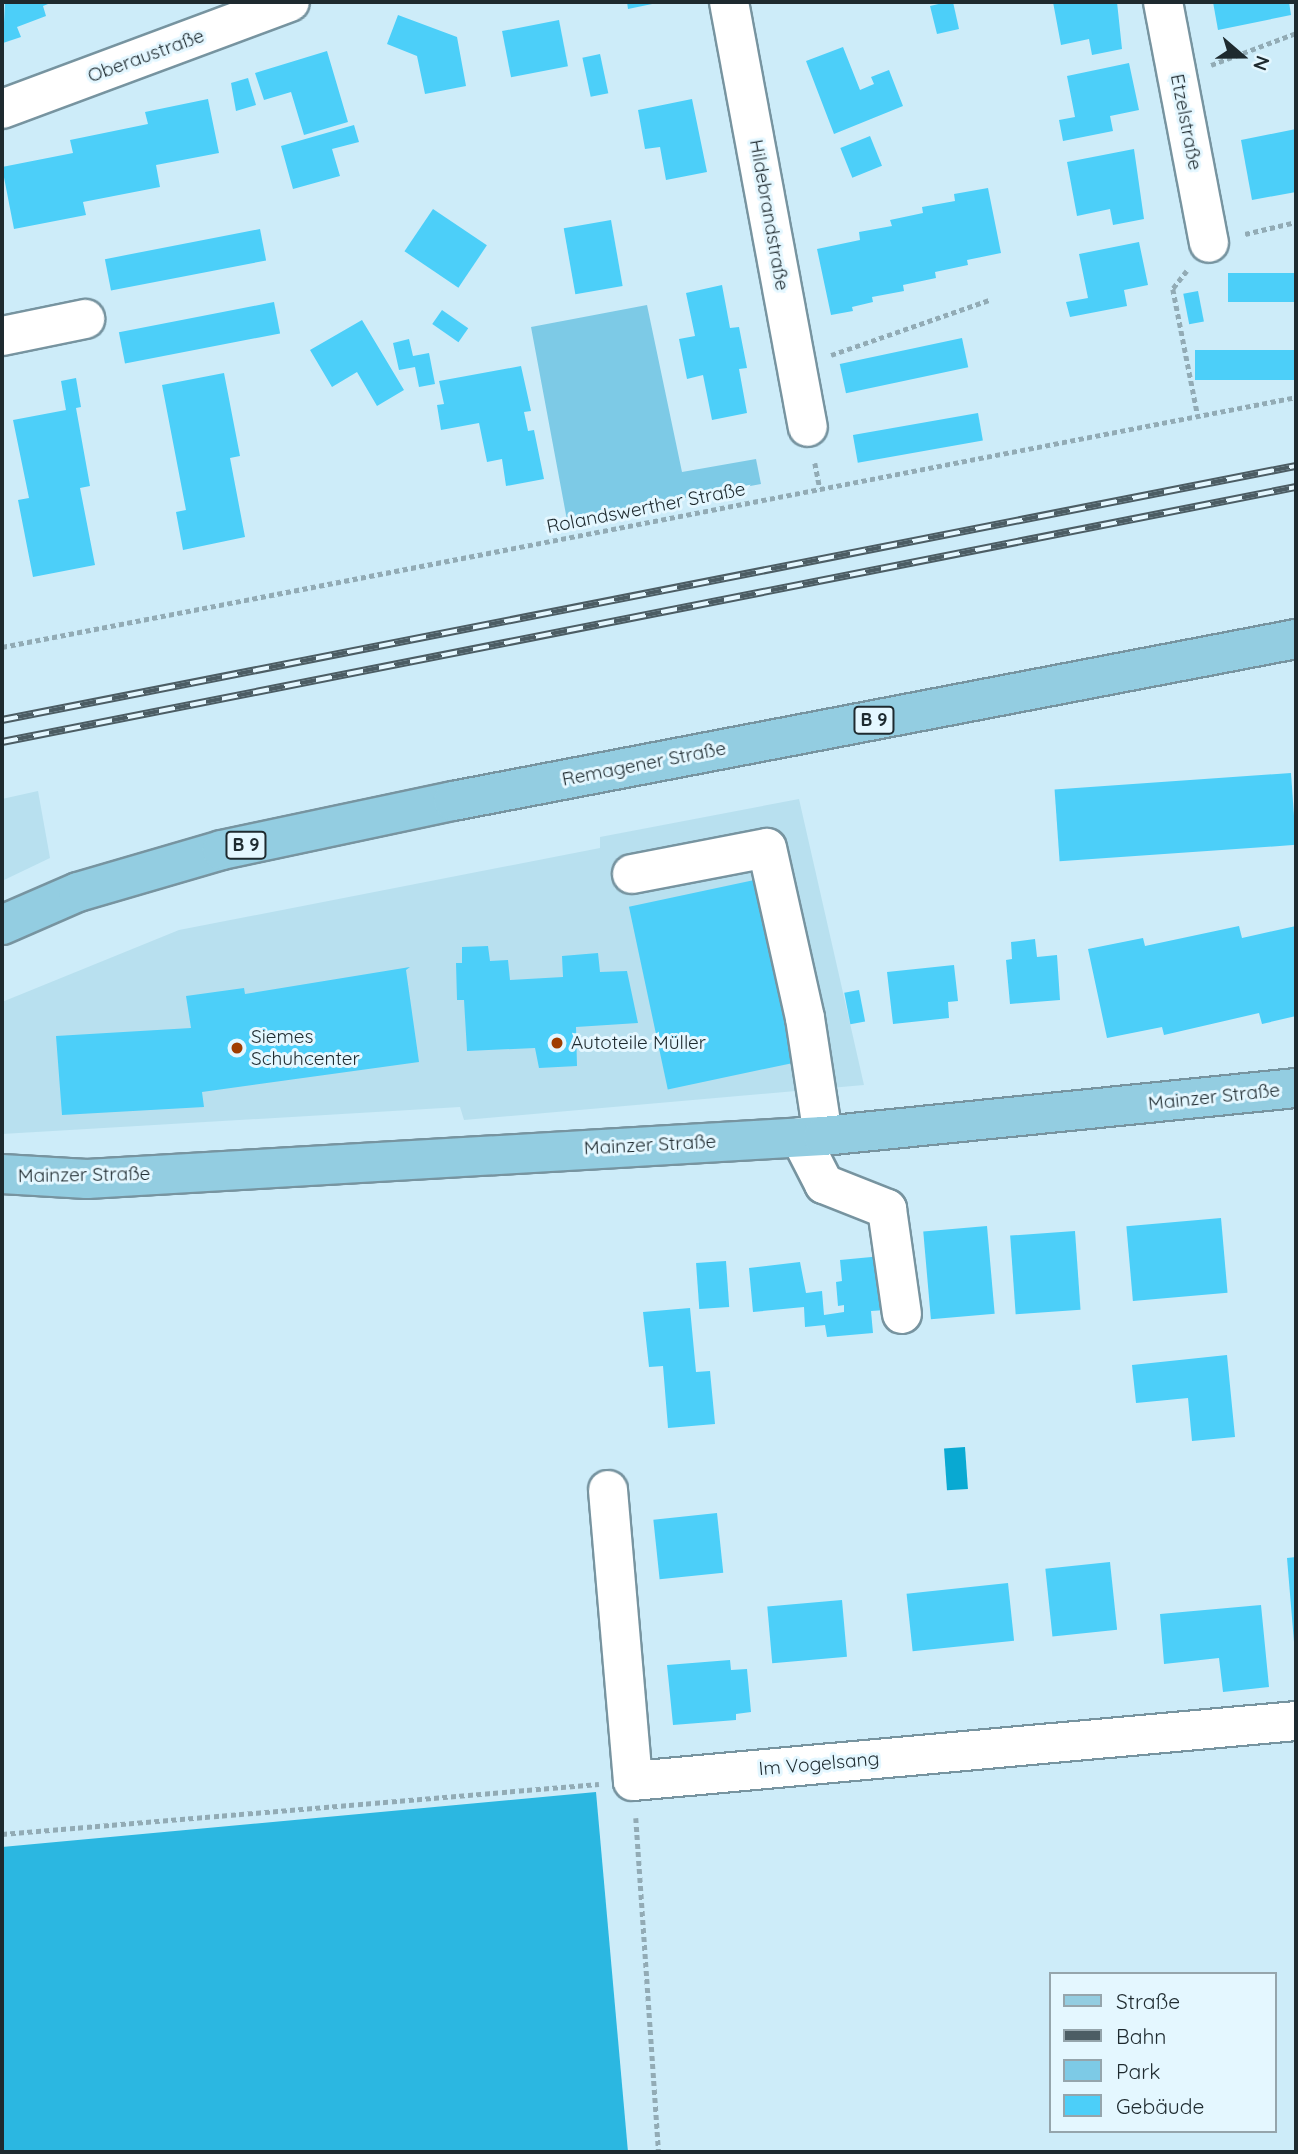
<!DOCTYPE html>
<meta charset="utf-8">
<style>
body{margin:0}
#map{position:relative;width:1298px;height:2154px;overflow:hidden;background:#cdecf9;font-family:Quicksand,sans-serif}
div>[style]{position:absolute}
.built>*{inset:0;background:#b8e0ef}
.green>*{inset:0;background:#7dcae6}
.forest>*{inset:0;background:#2bb7e1}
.water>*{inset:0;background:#09a9d2;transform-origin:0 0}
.building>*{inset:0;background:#4ccff9;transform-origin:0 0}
.path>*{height:4.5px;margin-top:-2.25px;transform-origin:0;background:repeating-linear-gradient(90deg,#92abb5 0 5px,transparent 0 8.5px)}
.roads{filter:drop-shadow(2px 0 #7794a0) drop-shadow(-2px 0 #7794a0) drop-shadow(0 2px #7794a0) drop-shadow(0 -2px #7794a0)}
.minor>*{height:38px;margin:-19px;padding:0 19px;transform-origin:19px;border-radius:19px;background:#fff}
.major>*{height:38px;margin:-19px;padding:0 19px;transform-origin:19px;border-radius:19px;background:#93cde1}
.rail>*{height:8px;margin-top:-4px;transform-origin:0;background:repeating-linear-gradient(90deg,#e4f7ff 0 16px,#4c5d64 0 32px);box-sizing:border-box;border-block:2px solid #4c5d64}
.dots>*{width:19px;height:19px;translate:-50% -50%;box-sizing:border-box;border:4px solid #e4f7ff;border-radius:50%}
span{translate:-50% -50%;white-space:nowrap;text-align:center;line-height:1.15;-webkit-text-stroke:6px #e4f7ff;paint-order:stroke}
.shield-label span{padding:2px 5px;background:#e4f7ff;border:2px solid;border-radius:5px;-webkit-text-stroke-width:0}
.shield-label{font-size:18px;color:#1e2a2f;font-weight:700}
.street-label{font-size:19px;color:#1e2a2f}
.poi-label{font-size:19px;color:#1e2a2f}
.left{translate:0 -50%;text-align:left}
.frame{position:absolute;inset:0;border:4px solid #1e2a2f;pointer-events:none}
.legend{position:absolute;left:1049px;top:1972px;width:228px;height:161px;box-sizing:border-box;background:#e4f7ff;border:2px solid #95a5ac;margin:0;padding:9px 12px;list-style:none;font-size:21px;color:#1e2a2f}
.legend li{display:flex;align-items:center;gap:14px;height:35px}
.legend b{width:35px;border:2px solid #95a5ac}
.north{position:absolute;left:1207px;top:21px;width:70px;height:70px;-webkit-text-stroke:5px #e4f7ff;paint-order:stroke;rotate:110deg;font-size:19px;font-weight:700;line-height:28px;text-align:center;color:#1e2a2f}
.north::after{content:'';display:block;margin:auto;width:24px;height:32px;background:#1e2a2f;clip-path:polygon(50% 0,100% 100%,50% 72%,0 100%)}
</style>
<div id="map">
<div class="built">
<div style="clip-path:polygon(38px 791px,50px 858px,2px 881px,2px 799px)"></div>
<div style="clip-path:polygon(799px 799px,864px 1085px,464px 1120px,460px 1107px,2px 1134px,2px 1002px,179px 930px,600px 848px,600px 837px)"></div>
</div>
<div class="green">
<div style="clip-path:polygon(647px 305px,682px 472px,756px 459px,761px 484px,567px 520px,531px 327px)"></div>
</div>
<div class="forest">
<div style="clip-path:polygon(596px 1792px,628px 2152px,2px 2152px,2px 1847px)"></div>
</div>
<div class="water">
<div style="left:965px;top:1447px;width:42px;height:21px;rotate:86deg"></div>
</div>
<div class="building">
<div style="clip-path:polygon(5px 2px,53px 2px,43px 6px,46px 16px,17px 27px,21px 37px,3px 43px)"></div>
<div style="clip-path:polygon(627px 2px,657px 2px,657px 3px,628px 9px)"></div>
<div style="clip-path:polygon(947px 2px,953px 2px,959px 29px,937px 34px,930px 6px)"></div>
<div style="clip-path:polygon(1053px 2px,1117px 2px,1122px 49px,1092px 55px,1089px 39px,1061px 45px)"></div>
<div style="clip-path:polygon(1213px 2px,1289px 2px,1291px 15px,1218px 30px)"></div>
<div style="clip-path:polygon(398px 15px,457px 37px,466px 86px,425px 94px,417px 56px,387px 44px)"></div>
<div style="left:559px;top:20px;width:47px;height:58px;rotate:79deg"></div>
<div style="clip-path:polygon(843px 47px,860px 90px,874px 84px,871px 77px,889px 70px,903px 106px,834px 134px,806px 61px)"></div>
<div style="clip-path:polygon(327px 51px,348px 122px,304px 135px,291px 92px,264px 100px,255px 73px)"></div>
<div style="left:600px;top:54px;width:40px;height:18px;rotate:78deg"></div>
<div style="clip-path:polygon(1129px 63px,1139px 110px,1110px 116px,1113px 131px,1063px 141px,1059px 120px,1075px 117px,1067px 76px)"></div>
<div style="clip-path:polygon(248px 78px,256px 105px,236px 111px,231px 83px)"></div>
<div style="clip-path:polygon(208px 99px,219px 153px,156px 165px,160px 187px,83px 202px,86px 215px,14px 229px,2px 167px,73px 153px,70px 140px,148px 124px,145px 112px)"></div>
<div style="clip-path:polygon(692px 99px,707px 172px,666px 180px,660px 147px,645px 149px,638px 110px)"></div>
<div style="clip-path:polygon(354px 125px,359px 142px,332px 149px,340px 176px,293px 189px,281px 146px)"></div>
<div style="clip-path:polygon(1296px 129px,1296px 192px,1252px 200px,1241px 140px)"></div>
<div style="left:870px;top:136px;width:32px;height:32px;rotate:68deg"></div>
<div style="clip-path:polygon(1134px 149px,1144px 219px,1113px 225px,1110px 209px,1077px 216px,1067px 162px)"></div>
<div style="clip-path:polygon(988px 188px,1001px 253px,967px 260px,968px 265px,935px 272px,936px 278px,903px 285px,904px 291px,872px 297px,873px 302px,852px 307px,853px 311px,831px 315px,817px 249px,860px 240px,859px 232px,892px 226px,890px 220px,923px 213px,922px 207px,955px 201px,954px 194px)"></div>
<div style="left:433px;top:209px;width:65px;height:51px;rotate:34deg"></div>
<div style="left:611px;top:220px;width:67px;height:48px;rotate:80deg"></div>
<div style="left:260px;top:229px;width:32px;height:158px;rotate:79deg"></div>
<div style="clip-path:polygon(1139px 242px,1148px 285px,1124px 290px,1127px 306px,1070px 317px,1066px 302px,1088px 298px,1079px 254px)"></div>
<div style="left:1296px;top:273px;width:29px;height:68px;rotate:90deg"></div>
<div style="clip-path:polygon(722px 285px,730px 328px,739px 327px,747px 368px,739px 369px,747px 413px,712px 420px,703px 375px,687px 379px,679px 339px,695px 336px,686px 293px)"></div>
<div style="left:1198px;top:291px;width:31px;height:15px;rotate:79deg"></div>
<div style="left:274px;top:302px;width:32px;height:158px;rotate:79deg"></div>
<div style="left:442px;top:310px;width:32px;height:17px;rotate:35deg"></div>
<div style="clip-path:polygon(362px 320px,404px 390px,377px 406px,357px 372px,332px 387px,310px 350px)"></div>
<div style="left:962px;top:338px;width:30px;height:125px;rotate:78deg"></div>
<div style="clip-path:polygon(409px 339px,413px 356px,429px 353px,435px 384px,419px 387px,415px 367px,399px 370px,393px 343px)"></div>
<div style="left:1296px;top:350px;width:30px;height:101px;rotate:90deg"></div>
<div style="clip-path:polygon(521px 366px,531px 411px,524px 412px,528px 431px,534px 430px,544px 479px,506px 486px,502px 459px,487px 462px,479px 423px,441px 430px,437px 405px,444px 404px,439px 381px)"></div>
<div style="clip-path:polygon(224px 373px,240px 456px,230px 458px,245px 537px,183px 550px,176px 512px,186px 510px,162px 385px)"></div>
<div style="clip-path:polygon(76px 378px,81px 407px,76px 408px,90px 486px,80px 488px,95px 565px,33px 577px,18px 500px,29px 498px,13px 420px,66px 410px,61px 381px)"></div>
<div style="left:978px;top:413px;width:28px;height:127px;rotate:80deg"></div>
<div style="left:1291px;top:773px;width:72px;height:237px;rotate:86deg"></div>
<div style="left:759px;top:879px;width:187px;height:133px;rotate:78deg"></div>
<div style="clip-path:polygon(1239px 926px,1242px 938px,1296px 926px,1296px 1016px,1262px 1024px,1259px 1013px,1164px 1035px,1162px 1027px,1107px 1038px,1088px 949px,1143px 938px,1145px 946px)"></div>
<div style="clip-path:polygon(1035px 939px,1037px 957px,1057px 955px,1060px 1000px,1010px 1004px,1006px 960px,1012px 959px,1011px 942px)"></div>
<div style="clip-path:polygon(488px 946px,490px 961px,508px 960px,510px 980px,563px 977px,562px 956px,598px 953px,600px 972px,627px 971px,638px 1023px,576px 1027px,577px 1066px,539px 1068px,535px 1048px,467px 1051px,464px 1000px,457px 1000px,456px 963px,462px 963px,462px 947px)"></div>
<div style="clip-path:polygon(954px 965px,958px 1001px,948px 1002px,949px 1018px,893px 1024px,887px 972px)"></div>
<div style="clip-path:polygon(410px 967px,406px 970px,419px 1062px,202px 1092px,204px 1107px,62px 1115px,56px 1036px,191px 1028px,186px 996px,244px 988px,245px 994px)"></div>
<div style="left:859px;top:990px;width:32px;height:15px;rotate:79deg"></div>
<div style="left:1221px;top:1218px;width:75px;height:95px;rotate:85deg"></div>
<div style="left:987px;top:1226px;width:88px;height:64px;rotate:85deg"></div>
<div style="left:1075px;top:1231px;width:79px;height:65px;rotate:86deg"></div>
<div style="clip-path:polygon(882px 1256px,886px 1310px,871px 1311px,873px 1333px,827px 1337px,825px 1325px,805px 1327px,804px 1307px,753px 1312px,749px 1268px,800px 1262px,806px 1293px,822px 1291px,824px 1315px,844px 1312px,844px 1305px,838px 1306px,836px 1282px,842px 1281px,840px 1260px)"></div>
<div style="left:726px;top:1261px;width:46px;height:30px;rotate:86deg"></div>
<div style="clip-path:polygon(690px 1308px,696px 1372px,710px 1371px,715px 1424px,668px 1428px,663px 1366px,649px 1367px,643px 1312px)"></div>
<div style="clip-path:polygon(1227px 1355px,1235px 1437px,1192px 1441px,1188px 1398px,1136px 1403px,1132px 1365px)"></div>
<div style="left:717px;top:1513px;width:60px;height:64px;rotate:84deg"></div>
<div style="clip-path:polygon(1296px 1557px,1296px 1642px,1294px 1642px,1287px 1558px)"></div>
<div style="left:1110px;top:1562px;width:68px;height:65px;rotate:84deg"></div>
<div style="left:1008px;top:1583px;width:58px;height:102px;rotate:84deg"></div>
<div style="left:842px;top:1600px;width:57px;height:75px;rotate:85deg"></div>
<div style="clip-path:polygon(1261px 1605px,1269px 1687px,1223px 1692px,1219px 1658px,1164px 1664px,1160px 1614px)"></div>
<div style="clip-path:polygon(730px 1660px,731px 1670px,747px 1669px,751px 1712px,736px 1714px,736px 1720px,673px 1725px,667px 1665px)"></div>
</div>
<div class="path">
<div style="left:1211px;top:65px;width:91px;rotate:-20.6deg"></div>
<div style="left:1245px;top:234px;width:52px;rotate:-13.2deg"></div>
<div style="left:1187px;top:271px;width:23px;rotate:128deg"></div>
<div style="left:1173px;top:289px;width:130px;rotate:78.9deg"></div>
<div style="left:831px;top:355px;width:167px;rotate:-19.2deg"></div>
<div style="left:815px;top:463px;width:26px;rotate:79deg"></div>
<div style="left:2px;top:647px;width:1318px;rotate:-10.93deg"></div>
<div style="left:636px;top:1818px;width:335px;rotate:86.1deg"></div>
<div style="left:2px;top:1834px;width:599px;rotate:-4.79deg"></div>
</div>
<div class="roads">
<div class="minor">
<div style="left:729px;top:2px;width:432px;rotate:79.5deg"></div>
<div style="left:1163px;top:2px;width:245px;rotate:79.2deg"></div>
<div style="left:2px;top:109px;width:307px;rotate:-20.4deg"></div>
<div style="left:2px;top:336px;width:85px;rotate:-11.6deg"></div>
<div style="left:632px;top:874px;width:137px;rotate:-10.9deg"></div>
<div style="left:767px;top:848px;width:174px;rotate:77.4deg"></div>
<div style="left:805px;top:1018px;width:119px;rotate:81.3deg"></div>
<div style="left:800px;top:1137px;width:53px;rotate:62.9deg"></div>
<div style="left:824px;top:1184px;width:68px;rotate:21.6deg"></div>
<div style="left:887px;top:1209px;width:106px;rotate:81.9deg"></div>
<div style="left:608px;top:1490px;width:292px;rotate:85.1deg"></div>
<div style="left:633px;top:1781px;width:666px;rotate:-5.17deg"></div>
</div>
<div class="major">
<div style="left:2px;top:925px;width:83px;rotate:-23.5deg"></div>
<div style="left:78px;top:892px;width:150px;rotate:-16.3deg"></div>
<div style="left:222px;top:850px;width:236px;rotate:-12deg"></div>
<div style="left:453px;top:801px;width:858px;rotate:-10.88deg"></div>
<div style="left:2px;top:1174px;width:85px;rotate:3.4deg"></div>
<div style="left:87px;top:1179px;width:737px;rotate:-3.34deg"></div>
<div style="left:823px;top:1136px;width:475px;rotate:-5.8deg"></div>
</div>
</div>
<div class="rail">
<div style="left:2px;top:720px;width:1319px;rotate:-11.11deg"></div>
<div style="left:2px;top:742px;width:1319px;rotate:-11.15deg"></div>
</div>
<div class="dots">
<div style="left:557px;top:1043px;background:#a03d00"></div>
<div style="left:237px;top:1048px;background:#a03d00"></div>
</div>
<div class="shield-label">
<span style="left:874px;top:720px">B 9</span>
<span style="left:246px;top:845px">B 9</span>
</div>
<div class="street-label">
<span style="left:146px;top:56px;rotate:-20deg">Oberaustraße</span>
<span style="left:1186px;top:122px;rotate:79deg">Etzelstraße</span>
<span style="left:769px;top:215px;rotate:80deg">Hildebrandstraße</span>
<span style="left:646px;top:508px;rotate:-11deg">Rolandswerther Straße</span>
<span style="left:644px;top:764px;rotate:-11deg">Remagener Straße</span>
<span style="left:1214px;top:1097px;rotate:-6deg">Mainzer Straße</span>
<span style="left:650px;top:1145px;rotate:-3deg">Mainzer Straße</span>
<span style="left:84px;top:1175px;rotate:-1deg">Mainzer Straße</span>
<span style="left:819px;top:1764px;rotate:-5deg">Im Vogelsang</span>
</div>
<div class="poi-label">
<span class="left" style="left:251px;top:1048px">Siemes<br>Schuhcenter</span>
<span class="left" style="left:571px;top:1043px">Autoteile Müller</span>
</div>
<div class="frame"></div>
<ul class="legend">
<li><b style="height:9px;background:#93cde1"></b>Straße</li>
<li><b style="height:9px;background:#4c5d64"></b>Bahn</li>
<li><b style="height:19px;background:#7dcae6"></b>Park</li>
<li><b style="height:19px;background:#4ccff9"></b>Gebäude</li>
</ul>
<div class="north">N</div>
</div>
